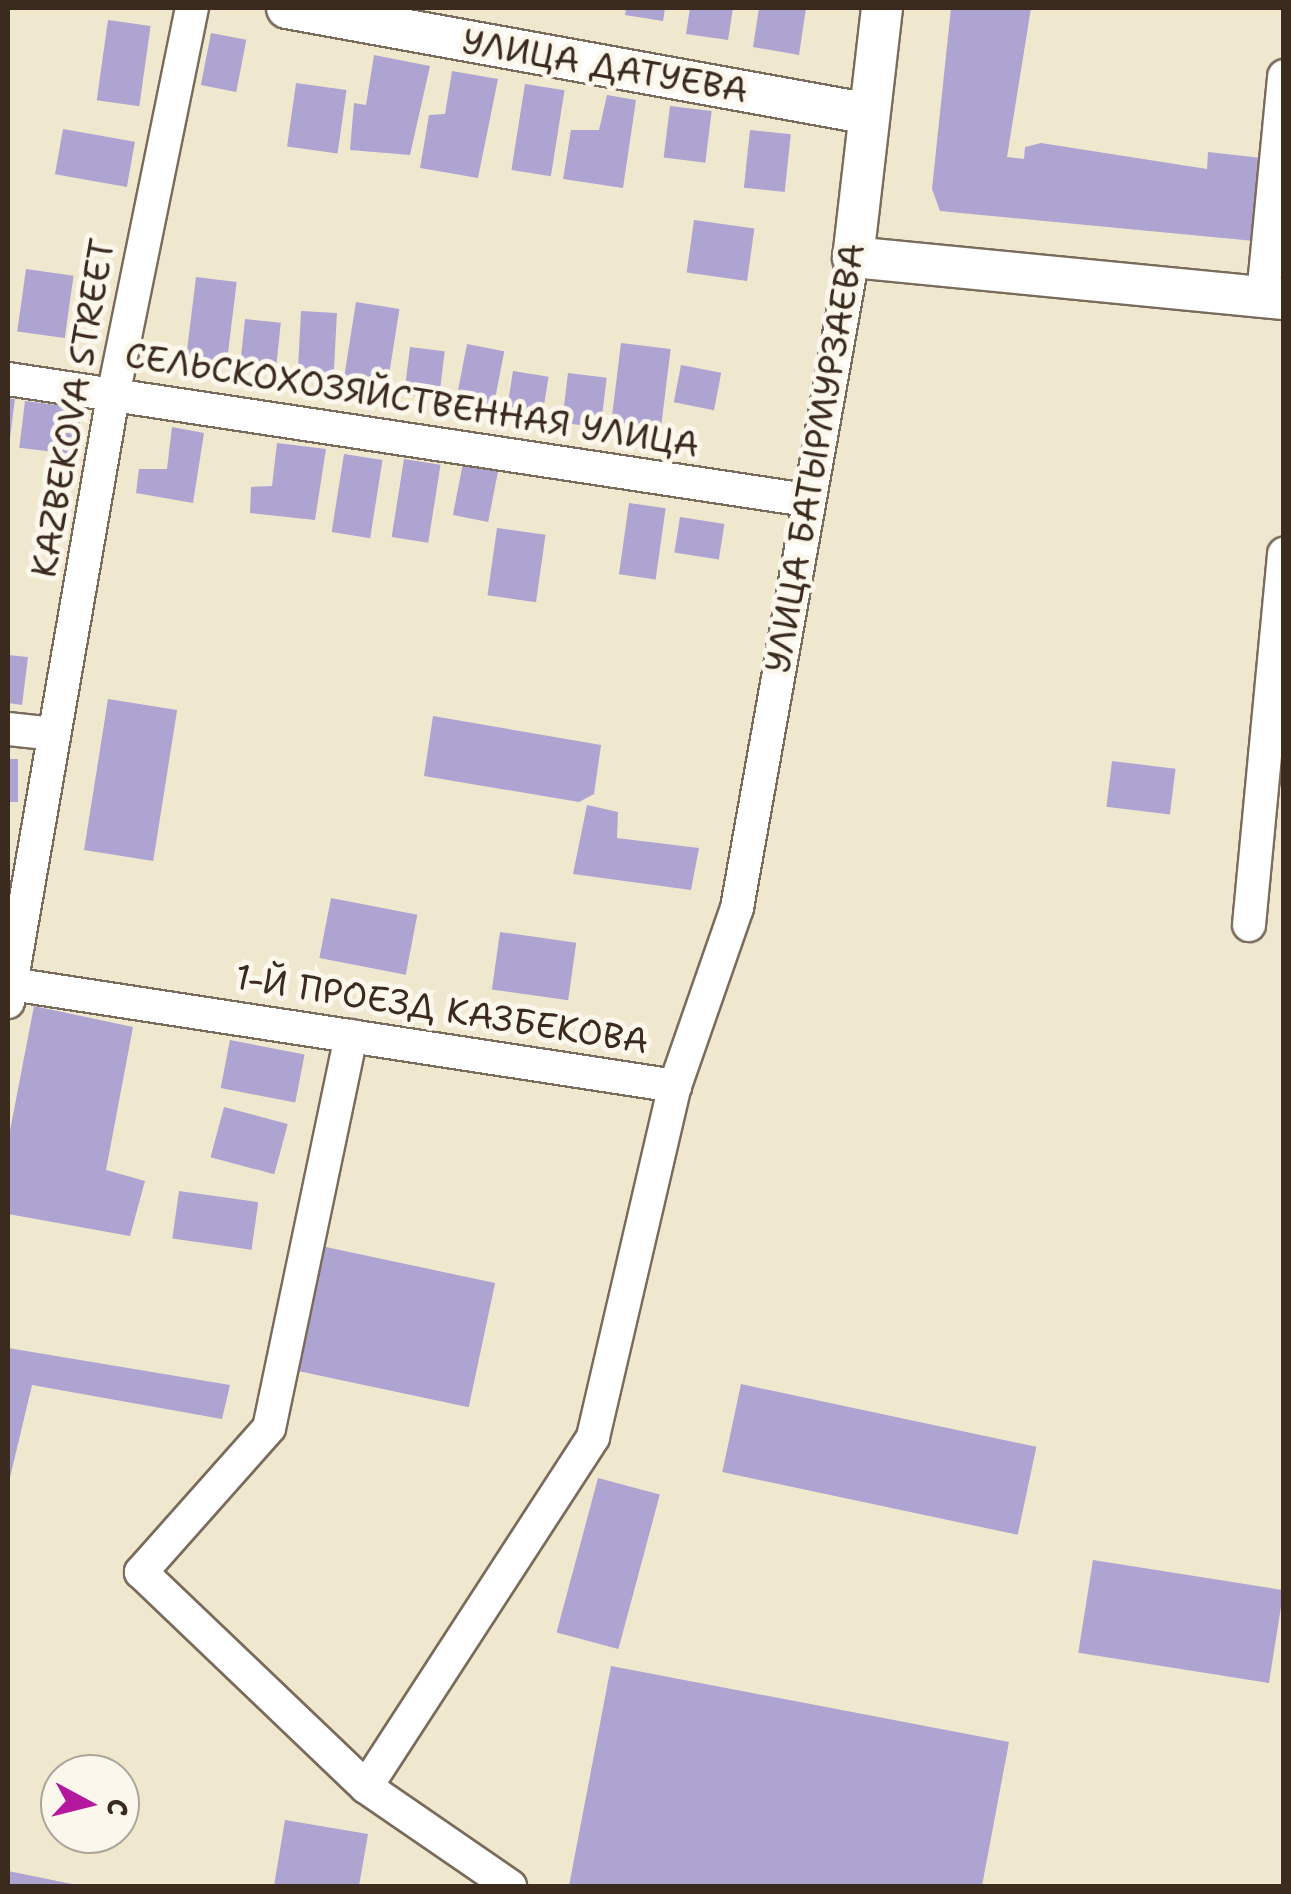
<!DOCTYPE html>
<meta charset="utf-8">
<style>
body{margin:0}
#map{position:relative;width:1291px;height:1894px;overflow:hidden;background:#f0e8ce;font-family:"Shantell Sans",sans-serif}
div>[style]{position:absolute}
.building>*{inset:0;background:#ada4d2;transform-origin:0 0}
.roads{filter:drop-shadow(2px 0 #7a6c5c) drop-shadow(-2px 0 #7a6c5c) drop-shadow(0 2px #7a6c5c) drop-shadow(0 -2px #7a6c5c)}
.minor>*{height:32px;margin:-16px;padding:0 16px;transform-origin:16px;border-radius:16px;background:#fff}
.tertiary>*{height:40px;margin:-20px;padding:0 20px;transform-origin:20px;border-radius:20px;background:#fff}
span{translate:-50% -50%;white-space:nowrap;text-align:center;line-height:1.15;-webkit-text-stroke:10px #fbf7ec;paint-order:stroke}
.street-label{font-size:35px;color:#3b2a1e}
.frame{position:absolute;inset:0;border:10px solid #3b2a1e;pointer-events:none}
.north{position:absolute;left:40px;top:1754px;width:100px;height:100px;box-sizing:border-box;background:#fbf7ec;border:2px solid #aea59a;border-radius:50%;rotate:97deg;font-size:28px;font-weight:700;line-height:40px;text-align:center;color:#3b2a1e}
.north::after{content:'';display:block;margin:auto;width:35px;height:45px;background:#b5179e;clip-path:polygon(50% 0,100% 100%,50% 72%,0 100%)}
</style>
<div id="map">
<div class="building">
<div style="clip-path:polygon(626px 8px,665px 8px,663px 21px,625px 15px)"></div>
<div style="clip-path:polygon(690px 8px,733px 8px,728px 40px,686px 34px)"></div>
<div style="clip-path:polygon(759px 8px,806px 8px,799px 55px,753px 47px)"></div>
<div style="clip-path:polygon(951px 8px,1031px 8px,1007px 157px,1024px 159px,1025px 147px,1041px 143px,1207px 169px,1208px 152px,1262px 158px,1254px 241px,940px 211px,932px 189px)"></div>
<div style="left:108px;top:20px;width:43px;height:81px;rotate:8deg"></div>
<div style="left:211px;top:33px;width:36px;height:53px;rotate:11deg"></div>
<div style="clip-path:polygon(374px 55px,430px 66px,410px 155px,350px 150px,354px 103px,366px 105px)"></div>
<div style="clip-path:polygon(452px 71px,498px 79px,478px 178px,420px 168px,429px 115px,445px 114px)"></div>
<div style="left:296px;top:83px;width:51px;height:64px;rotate:8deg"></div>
<div style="left:525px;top:84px;width:40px;height:87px;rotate:9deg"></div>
<div style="clip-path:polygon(607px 95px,636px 100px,623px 188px,563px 179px,571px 130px,599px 130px)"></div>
<div style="left:670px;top:106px;width:42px;height:52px;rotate:7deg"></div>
<div style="left:63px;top:129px;width:73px;height:46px;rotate:10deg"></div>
<div style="left:750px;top:130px;width:41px;height:58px;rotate:6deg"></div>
<div style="left:694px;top:220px;width:61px;height:53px;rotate:8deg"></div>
<div style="left:26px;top:269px;width:48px;height:63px;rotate:8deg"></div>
<div style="left:196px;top:277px;width:41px;height:81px;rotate:7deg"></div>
<div style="left:356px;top:302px;width:44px;height:86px;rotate:9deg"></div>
<div style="left:301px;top:311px;width:36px;height:61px;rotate:3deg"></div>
<div style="left:245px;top:319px;width:36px;height:50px;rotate:6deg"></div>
<div style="left:621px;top:343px;width:50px;height:90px;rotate:7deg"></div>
<div style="left:467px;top:344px;width:38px;height:57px;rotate:11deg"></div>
<div style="left:410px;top:347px;width:35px;height:48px;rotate:7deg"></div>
<div style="left:681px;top:365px;width:41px;height:38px;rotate:11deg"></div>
<div style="left:513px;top:371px;width:36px;height:43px;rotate:9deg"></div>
<div style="left:568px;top:373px;width:39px;height:50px;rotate:7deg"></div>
<div style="clip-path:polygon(8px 398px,15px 399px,10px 438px,8px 437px)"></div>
<div style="left:25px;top:401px;width:57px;height:47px;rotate:7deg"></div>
<div style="clip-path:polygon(172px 427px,204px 433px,193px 503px,136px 493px,139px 469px,167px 469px)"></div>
<div style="clip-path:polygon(277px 443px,326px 449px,315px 520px,250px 513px,251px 487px,272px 486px)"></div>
<div style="left:344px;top:454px;width:39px;height:79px;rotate:9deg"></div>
<div style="left:404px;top:459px;width:37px;height:79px;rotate:9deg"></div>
<div style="left:463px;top:463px;width:36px;height:53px;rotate:11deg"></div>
<div style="left:629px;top:503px;width:37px;height:72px;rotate:8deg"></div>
<div style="left:680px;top:517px;width:45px;height:36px;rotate:9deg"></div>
<div style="left:497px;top:528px;width:49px;height:68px;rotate:8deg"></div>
<div style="clip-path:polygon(8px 655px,28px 657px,22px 705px,8px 703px)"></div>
<div style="left:108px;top:699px;width:70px;height:153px;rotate:9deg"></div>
<div style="clip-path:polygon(433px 716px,601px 745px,594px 794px,579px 802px,424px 776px)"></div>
<div style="left:8px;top:759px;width:10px;height:43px"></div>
<div style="left:1112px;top:761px;width:64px;height:46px;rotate:7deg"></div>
<div style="clip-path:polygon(587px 805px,618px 812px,617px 838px,699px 848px,691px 890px,573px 874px)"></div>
<div style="left:331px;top:898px;width:88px;height:61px;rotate:11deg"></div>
<div style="left:500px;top:932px;width:77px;height:58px;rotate:8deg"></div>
<div style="clip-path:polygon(34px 1006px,133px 1027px,106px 1170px,145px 1181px,130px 1236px,8px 1214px,8px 1141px)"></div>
<div style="left:230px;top:1040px;width:76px;height:49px;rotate:11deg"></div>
<div style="left:224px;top:1107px;width:66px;height:52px;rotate:15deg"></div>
<div style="left:179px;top:1191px;width:80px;height:48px;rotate:8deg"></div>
<div style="left:321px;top:1246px;width:178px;height:127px;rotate:12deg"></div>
<div style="clip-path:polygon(8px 1348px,230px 1385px,222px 1419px,32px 1385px,8px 1486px)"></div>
<div style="left:741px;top:1384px;width:302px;height:90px;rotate:12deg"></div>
<div style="left:598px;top:1478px;width:64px;height:160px;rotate:15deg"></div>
<div style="left:1093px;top:1560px;width:193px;height:94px;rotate:9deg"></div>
<div style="clip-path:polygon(611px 1666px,1009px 1742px,982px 1886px,569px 1886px)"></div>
<div style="clip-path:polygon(285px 1820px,368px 1834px,359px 1886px,274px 1886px)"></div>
<div style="clip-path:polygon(8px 1871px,77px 1885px,76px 1886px,8px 1886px)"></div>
</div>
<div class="roads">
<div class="minor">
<div style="left:1263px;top:296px;width:221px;rotate:-84.5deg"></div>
<div style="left:8px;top:379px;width:807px;rotate:8.62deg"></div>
<div style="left:8px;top:729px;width:46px;rotate:6.2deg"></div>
<div style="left:1249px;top:925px;width:373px;rotate:-84.6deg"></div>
<div style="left:11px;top:984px;width:672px;rotate:8.73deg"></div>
<div style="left:675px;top:1086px;width:188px;rotate:-70.8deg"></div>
<div style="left:737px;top:908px;width:661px;rotate:-79.9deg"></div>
<div style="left:8px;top:1002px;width:615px;rotate:-80.17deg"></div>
<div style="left:113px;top:396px;width:396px;rotate:-78.5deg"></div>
<div style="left:351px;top:1036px;width:400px;rotate:101.8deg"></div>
<div style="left:269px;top:1428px;width:193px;rotate:131.6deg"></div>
<div style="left:141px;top:1572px;width:311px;rotate:43.7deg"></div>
<div style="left:366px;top:1787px;width:175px;rotate:34.5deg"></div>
<div style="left:366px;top:1787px;width:417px;rotate:-57deg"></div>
<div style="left:593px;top:1437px;width:360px;rotate:-76.9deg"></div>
</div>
<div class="tertiary">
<div style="left:287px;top:8px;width:586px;rotate:10.31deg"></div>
<div style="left:882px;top:8px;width:251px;rotate:96.6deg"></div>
<div style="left:853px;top:257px;width:433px;rotate:5.6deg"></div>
</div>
</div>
<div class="street-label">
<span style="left:605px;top:66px;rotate:10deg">УЛИЦА ДАТУЕВА</span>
<span style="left:412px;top:400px;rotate:9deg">СЕЛЬСКОХОЗЯЙСТВЕННАЯ УЛИЦА</span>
<span style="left:73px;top:408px;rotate:-80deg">KAZBEKOVA STREET</span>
<span style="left:815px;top:458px;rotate:-80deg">УЛИЦА БАТЫРМУРЗАЕВА</span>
<span style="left:442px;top:1009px;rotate:9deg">1-Й ПРОЕЗД КАЗБЕКОВА</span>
</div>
<div class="frame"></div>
<div class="north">С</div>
</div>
